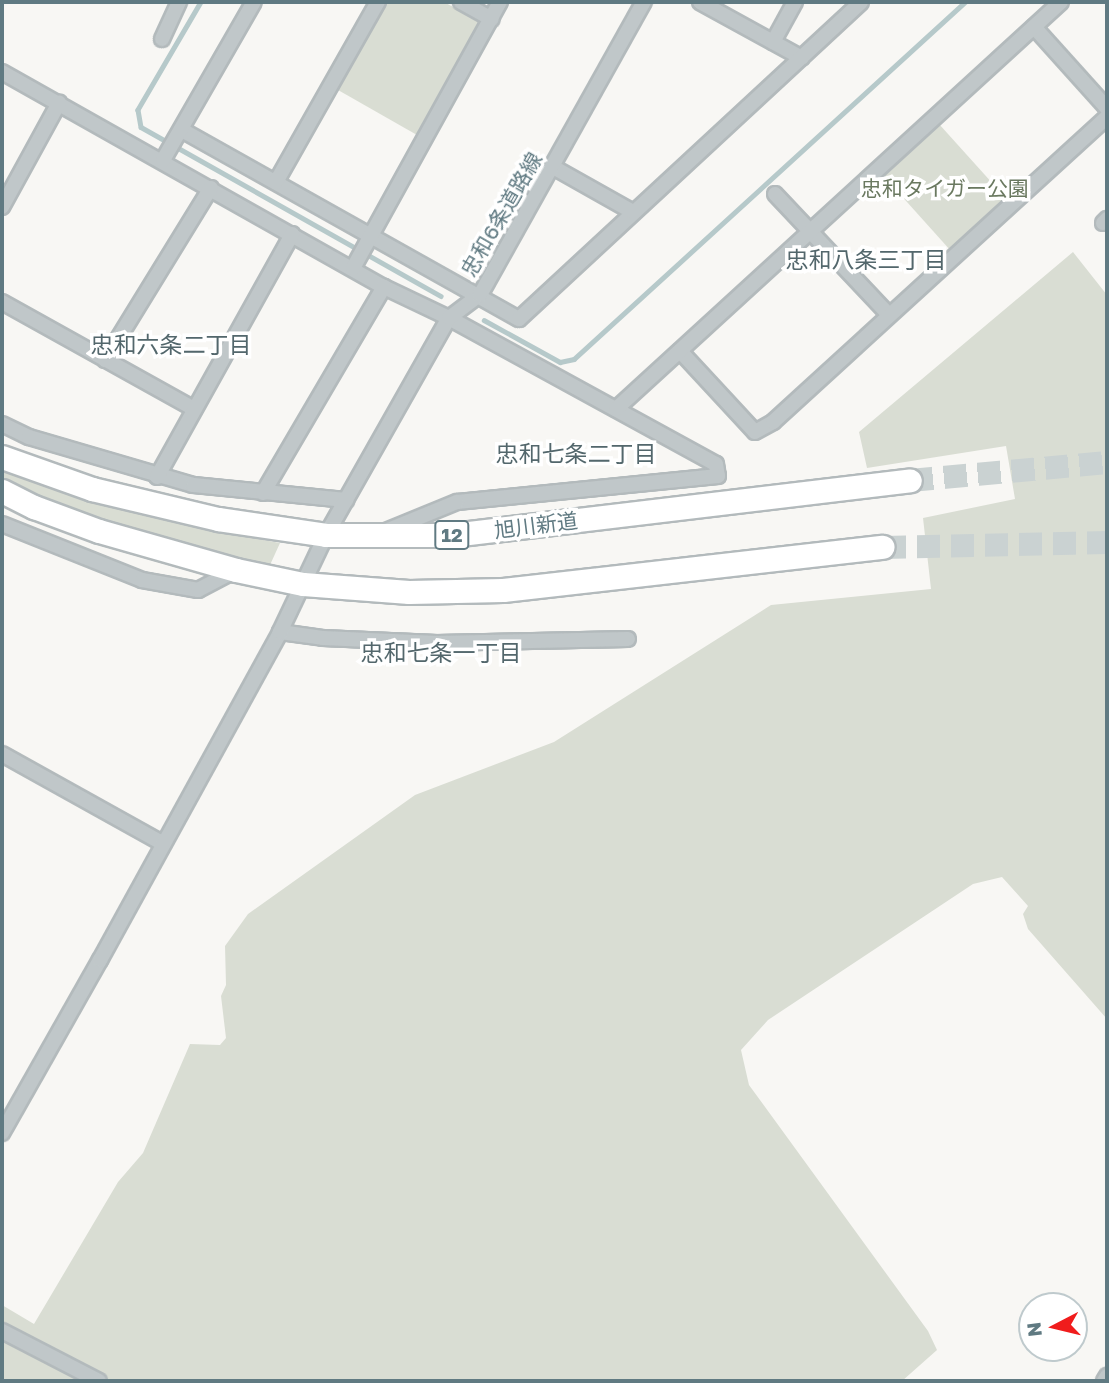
<!DOCTYPE html>
<meta charset="utf-8">
<style>
body{margin:0}
#map{position:relative;width:1109px;height:1383px;overflow:hidden;background:#f8f7f4;font-family:"Golos Text","Noto Sans JP",sans-serif}
div>[style]{position:absolute}
.green>*{inset:0;background:#d9ddd3;transform-origin:0 0}
.stream>*{height:4.5px;margin:-2.25px;padding:0 2.25px;transform-origin:2.25px;border-radius:2.25px;background:#b6c9ca}
.trunk-tunnel>*{height:23px;margin-top:-11.5px;transform-origin:0;background:repeating-linear-gradient(90deg,#cad2d2 0 23px,transparent 0 34px)}
.roads{filter:drop-shadow(2px 0 #b3babc) drop-shadow(-2px 0 #b3babc) drop-shadow(0 2px #b3babc) drop-shadow(0 -2px #b3babc)}
.minor>*{height:14px;margin:-7px;padding:0 7px;transform-origin:7px;border-radius:7px;background:#c0c7c9}
.trunk>*{height:23px;margin:-11.5px;padding:0 11.5px;transform-origin:11.5px;border-radius:11.5px;background:#fff}
span{translate:-50% -50%;white-space:nowrap;text-align:center;line-height:1.15;-webkit-text-stroke:7px #fff;paint-order:stroke}
.shield-label span{padding:2px 5px;background:#fff;border:2px solid;border-radius:5px;-webkit-text-stroke-width:0}
.shield-label{font-size:19px;color:#607a82;font-weight:700}
.park-label{font-size:21px;color:#6a7960}
.street-label{font-size:21px;color:#607a82}
.neighbourhood-label{font-size:23px;color:#53676c}
.frame{position:absolute;inset:0;border:4px solid #607a82;pointer-events:none}
.north{position:absolute;left:1018px;top:1292px;width:70px;height:70px;box-sizing:border-box;background:#fff;border:2px solid #bfcacd;border-radius:50%;rotate:263deg;font-size:19px;font-weight:700;line-height:28px;text-align:center;color:#607a82}
.north::after{content:'';display:block;margin:auto;width:24px;height:32px;background:#f01c1c;clip-path:polygon(50% 0,100% 100%,50% 72%,0 100%)}
</style>
<div id="map">
<div class="green">
<div style="clip-path:polygon(387px 2px,444px 2px,479px 21px,417px 135px,338px 90px)"></div>
<div style="left:939px;top:124px;width:102px;height:76px;rotate:48deg"></div>
<div style="clip-path:polygon(1073px 252px,1107px 295px,1107px 1019px,1028px 929px,1023px 914px,1028px 906px,1002px 877px,973px 884px,768px 1020px,741px 1050px,749px 1085px,928px 1331px,937px 1350px,902px 1381px,2px 1381px,2px 1305px,34px 1324px,118px 1182px,143px 1153px,190px 1044px,220px 1045px,226px 1038px,221px 996px,226px 985px,225px 946px,248px 914px,415px 795px,554px 742px,771px 605px,931px 589px,923px 518px,1015px 499px,1006px 446px,867px 468px,859px 432px)"></div>
<div style="clip-path:polygon(2px 465px,86px 496px,220px 532px,280px 543px,270px 565px,176px 545px,102px 523px,2px 484px)"></div>
</div>
<div class="stream">
<div style="left:201px;top:2px;width:125px;rotate:120.3deg"></div>
<div style="left:138px;top:110px;width:17px;rotate:80deg"></div>
<div style="left:141px;top:127px;width:344px;rotate:29.4deg"></div>
<div style="left:484px;top:320px;width:87px;rotate:28.9deg"></div>
<div style="left:560px;top:362px;width:14px;rotate:-12deg"></div>
<div style="left:574px;top:359px;width:529px;rotate:-42.4deg"></div>
</div>
<div class="trunk-tunnel">
<div style="left:910px;top:480px;width:198px;rotate:-5.2deg"></div>
<div style="left:883px;top:547px;width:224px;rotate:-1.3deg"></div>
</div>
<div class="roads">
<div class="minor">
<div style="left:461px;top:2px;width:35px;rotate:29deg"></div>
<div style="left:700px;top:2px;width:116px;rotate:28.8deg"></div>
<div style="left:1034px;top:27px;width:109px;rotate:48deg"></div>
<div style="left:162px;top:39px;width:41px;rotate:-65.3deg"></div>
<div style="left:773px;top:42px;width:46px;rotate:-61.2deg"></div>
<div style="left:2px;top:72px;width:438px;rotate:29.4deg"></div>
<div style="left:384px;top:287px;width:72px;rotate:25.5deg"></div>
<div style="left:449px;top:318px;width:304px;rotate:28.7deg"></div>
<div style="left:716px;top:464px;width:12px;rotate:81deg"></div>
<div style="left:718px;top:476px;width:262px;rotate:174.3deg"></div>
<div style="left:457px;top:502px;width:77px;rotate:157.8deg"></div>
<div style="left:182px;top:130px;width:386px;rotate:29.3deg"></div>
<div style="left:519px;top:319px;width:466px;rotate:-42.8deg"></div>
<div style="left:163px;top:160px;width:182px;rotate:-60.1deg"></div>
<div style="left:553px;top:167px;width:92px;rotate:29.4deg"></div>
<div style="left:276px;top:182px;width:207px;rotate:-60.5deg"></div>
<div style="left:775px;top:194px;width:166px;rotate:46.7deg"></div>
<div style="left:2px;top:207px;width:119px;rotate:-61.3deg"></div>
<div style="left:1103px;top:223px;width:6px;rotate:-45deg"></div>
<div style="left:353px;top:268px;width:304px;rotate:-61.1deg"></div>
<div style="left:2px;top:302px;width:220px;rotate:29.1deg"></div>
<div style="left:680px;top:351px;width:110px;rotate:47.2deg"></div>
<div style="left:755px;top:432px;width:21px;rotate:-29deg"></div>
<div style="left:773px;top:422px;width:452px;rotate:-42.4deg"></div>
<div style="left:105px;top:360px;width:202px;rotate:-58.4deg"></div>
<div style="left:616px;top:409px;width:603px;rotate:-42.45deg"></div>
<div style="left:2px;top:424px;width:30px;rotate:26deg"></div>
<div style="left:29px;top:437px;width:171px;rotate:16.3deg"></div>
<div style="left:193px;top:485px;width:154px;rotate:5.6deg"></div>
<div style="left:157px;top:477px;width:278px;rotate:-60.9deg"></div>
<div style="left:263px;top:493px;width:239px;rotate:-59.6deg"></div>
<div style="left:2px;top:524px;width:151px;rotate:21.8deg"></div>
<div style="left:142px;top:580px;width:57px;rotate:10.1deg"></div>
<div style="left:198px;top:590px;width:43px;rotate:-27.8deg"></div>
<div style="left:280px;top:632px;width:43px;rotate:7.9deg"></div>
<div style="left:323px;top:638px;width:114px;rotate:2.5deg"></div>
<div style="left:437px;top:643px;width:191px;rotate:-1.2deg"></div>
<div style="left:2px;top:754px;width:183px;rotate:29.1deg"></div>
<div style="left:2px;top:1133px;width:199px;rotate:-60.5deg"></div>
<div style="left:100px;top:960px;width:374px;rotate:-61.2deg"></div>
<div style="left:280px;top:632px;width:107px;rotate:-64.6deg"></div>
<div style="left:326px;top:535px;width:249px;rotate:-60.5deg"></div>
<div style="left:449px;top:318px;width:39px;rotate:-37deg"></div>
<div style="left:480px;top:295px;width:336px;rotate:-60.8deg"></div>
<div style="left:2px;top:1331px;width:109px;rotate:27.3deg"></div>
<div style="left:1104px;top:1381px;width:6px;rotate:-59deg"></div>
</div>
<div class="trunk">
<div style="left:2px;top:457px;width:96px;rotate:19.6deg"></div>
<div style="left:92px;top:489px;width:130px;rotate:13.4deg"></div>
<div style="left:218px;top:519px;width:109px;rotate:8.4deg"></div>
<div style="left:326px;top:535px;width:126px"></div>
<div style="left:452px;top:535px;width:461px;rotate:-6.8deg"></div>
<div style="left:2px;top:491px;width:36px;rotate:27deg"></div>
<div style="left:34px;top:507px;width:69px;rotate:20.3deg"></div>
<div style="left:99px;top:531px;width:142px;rotate:15.9deg"></div>
<div style="left:236px;top:570px;width:68px;rotate:11.8deg"></div>
<div style="left:303px;top:584px;width:106px;rotate:4.3deg"></div>
<div style="left:409px;top:592px;width:94px;rotate:-1.2deg"></div>
<div style="left:503px;top:590px;width:382px;rotate:-6.5deg"></div>
</div>
</div>
<div class="shield-label">
<span style="left:452px;top:535px">12</span>
</div>
<div class="park-label">
<span style="left:945px;top:188px">忠和タイガー公園</span>
</div>
<div class="street-label">
<span style="left:501px;top:214px;rotate:-60deg">忠和6条道路線</span>
<span style="left:536px;top:525px;rotate:-7deg">旭川新道</span>
</div>
<div class="neighbourhood-label">
<span style="left:866px;top:259px">忠和八条三丁目</span>
<span style="left:171px;top:344px">忠和六条二丁目</span>
<span style="left:576px;top:453px">忠和七条二丁目</span>
<span style="left:441px;top:652px">忠和七条一丁目</span>
</div>
<div class="frame"></div>
<div class="north">N</div>
</div>
